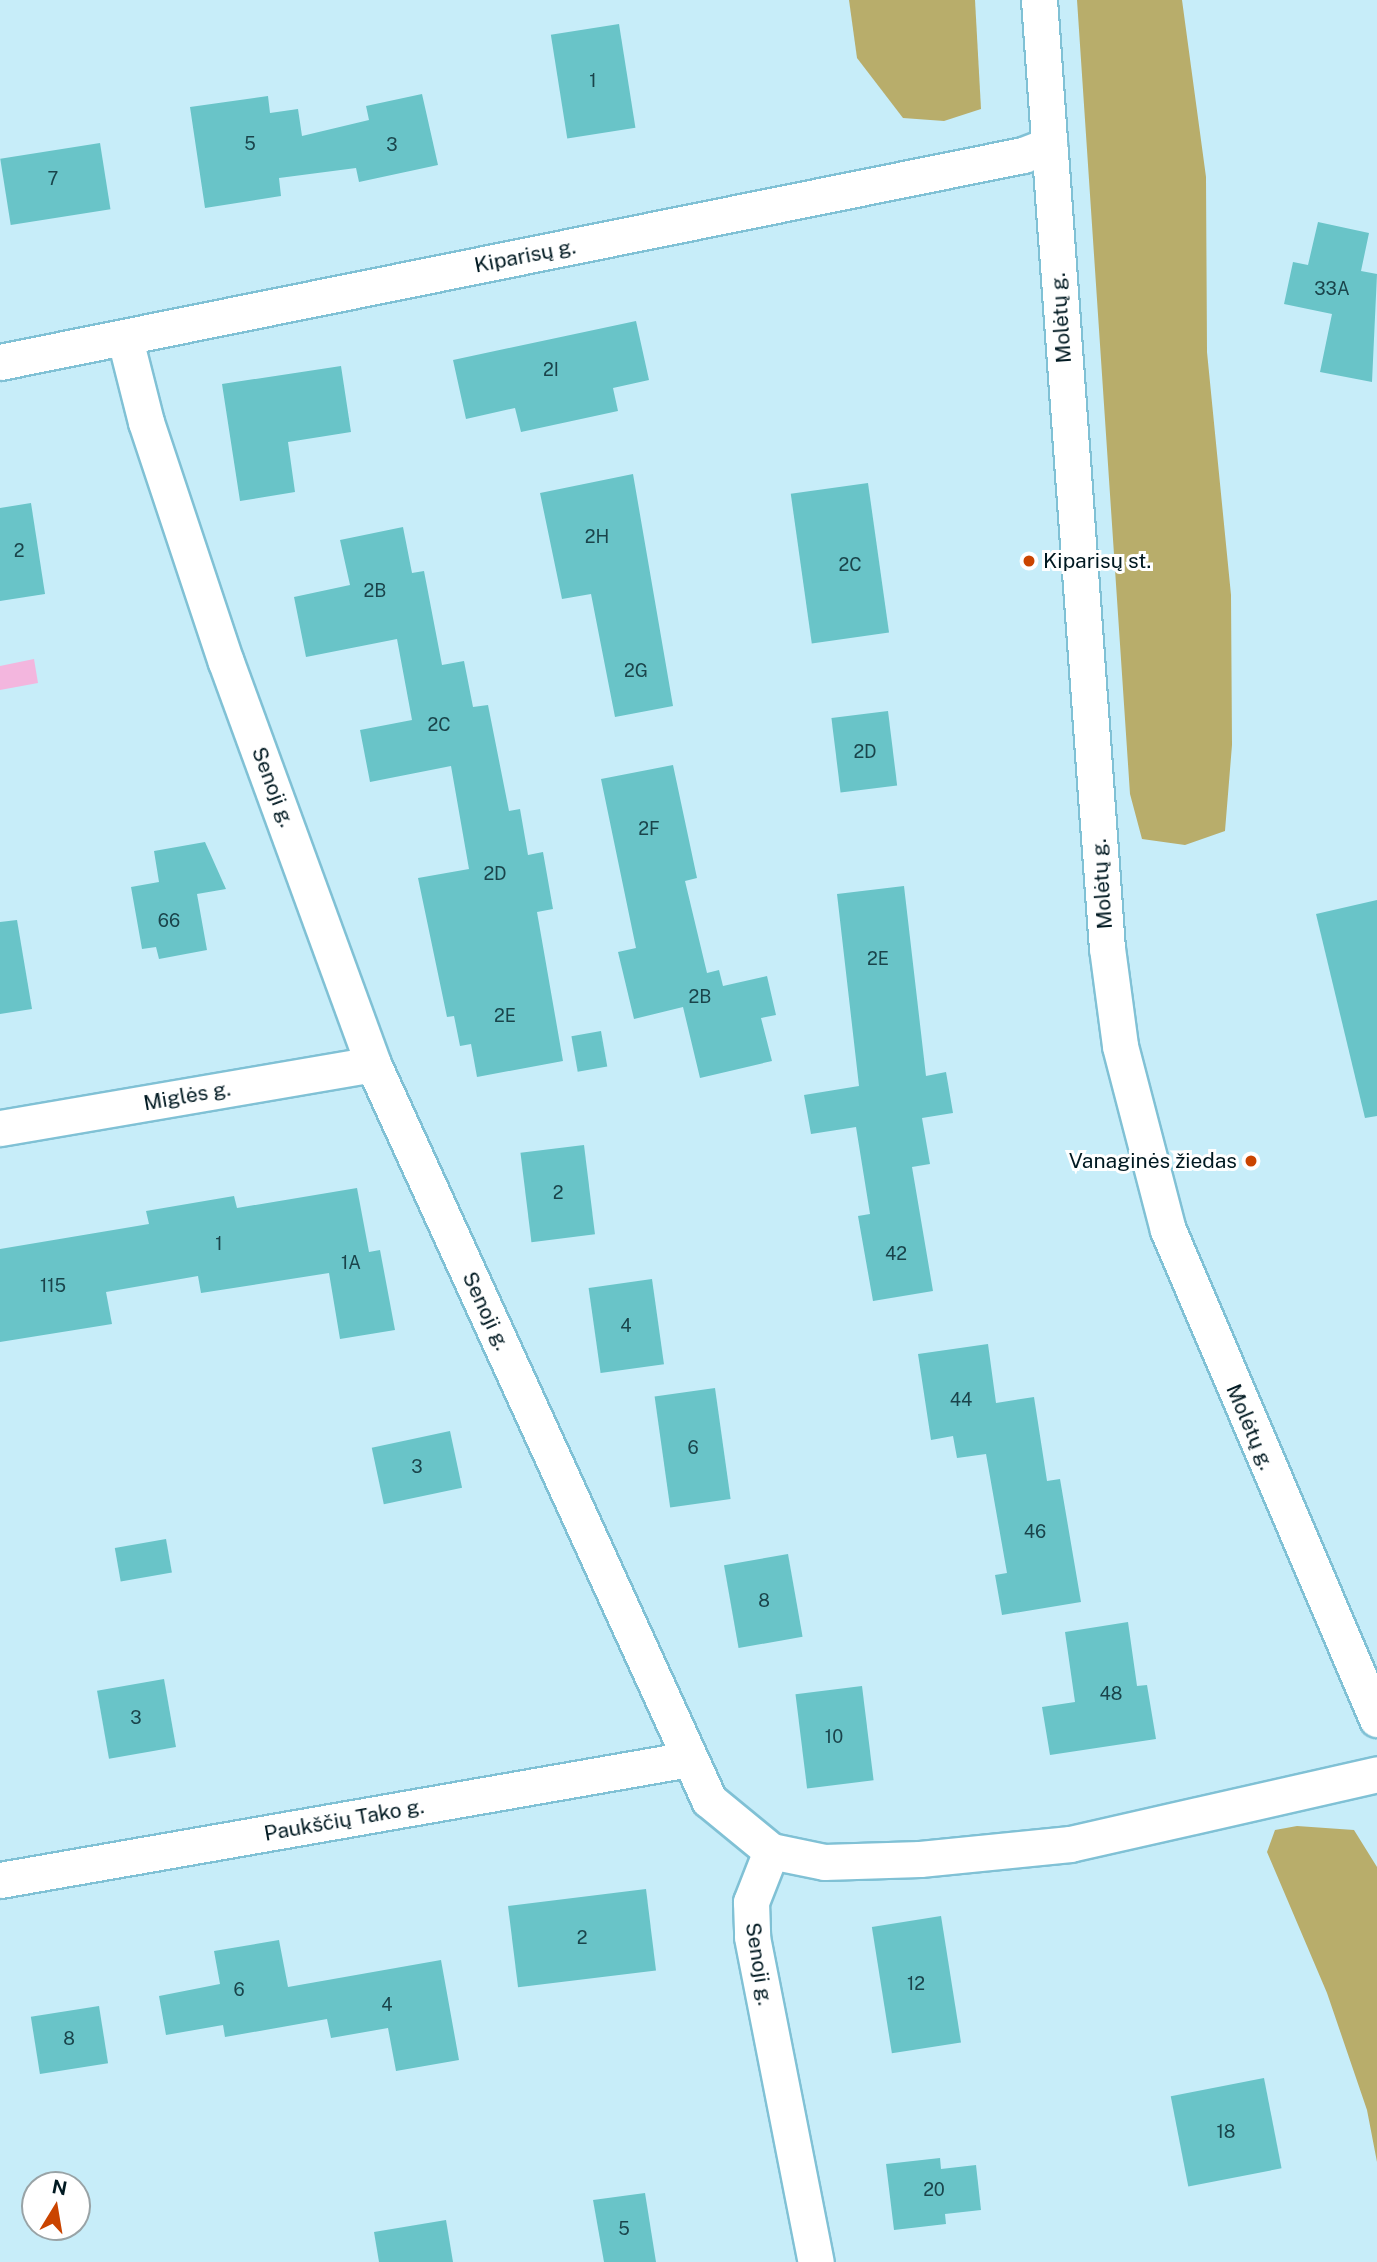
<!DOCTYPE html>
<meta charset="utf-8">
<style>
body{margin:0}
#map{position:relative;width:1377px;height:2262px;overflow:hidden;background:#c7edf9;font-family:"Public Sans",sans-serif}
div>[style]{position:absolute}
.forest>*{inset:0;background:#b8ad6b}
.water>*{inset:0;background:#f3b6de}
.building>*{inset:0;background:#69c4c8;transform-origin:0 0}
.roads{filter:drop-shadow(2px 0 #80c1d5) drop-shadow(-2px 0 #80c1d5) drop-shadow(0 2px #80c1d5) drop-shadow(0 -2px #80c1d5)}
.street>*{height:35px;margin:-17.5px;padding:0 17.5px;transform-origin:17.5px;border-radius:17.5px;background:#fff}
.dots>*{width:19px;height:19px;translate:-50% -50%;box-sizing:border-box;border:4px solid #fff;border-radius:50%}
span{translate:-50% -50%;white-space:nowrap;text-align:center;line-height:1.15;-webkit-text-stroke:6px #fff;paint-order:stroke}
.number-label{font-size:18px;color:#1a444b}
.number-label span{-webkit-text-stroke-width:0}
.street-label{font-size:21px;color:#001921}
.poi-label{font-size:21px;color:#001921}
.left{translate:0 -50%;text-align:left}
.right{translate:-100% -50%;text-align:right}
.north{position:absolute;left:21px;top:2171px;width:70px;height:70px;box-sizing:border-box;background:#fff;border:2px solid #99a3a6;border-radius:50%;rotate:11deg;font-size:19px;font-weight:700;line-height:28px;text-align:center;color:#001921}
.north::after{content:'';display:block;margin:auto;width:24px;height:32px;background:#ca4400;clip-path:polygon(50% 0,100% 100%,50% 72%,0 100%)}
</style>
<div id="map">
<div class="forest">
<div style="clip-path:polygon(849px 0,975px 0,981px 109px,944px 121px,903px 118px,857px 58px)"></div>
<div style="clip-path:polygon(1077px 0,1182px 0,1206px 177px,1207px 352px,1231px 595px,1232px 745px,1225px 831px,1185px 845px,1142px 839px,1130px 794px)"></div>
<div style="clip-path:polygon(1297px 1826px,1354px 1830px,1377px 1867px,1377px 2162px,1367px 2110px,1327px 1993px,1267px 1852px,1275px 1830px)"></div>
</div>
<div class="water">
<div style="clip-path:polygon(34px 659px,38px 683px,0 690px,0 666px)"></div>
</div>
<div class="building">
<div style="left:619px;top:24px;width:105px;height:69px;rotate:81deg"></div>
<div style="clip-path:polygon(422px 94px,438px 165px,359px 182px,356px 168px,279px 178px,281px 196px,205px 208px,190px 107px,268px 96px,270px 113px,298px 109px,302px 136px,369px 120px,366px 106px)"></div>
<div style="left:100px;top:143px;width:67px;height:101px;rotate:81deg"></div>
<div style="clip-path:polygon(1318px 222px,1369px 233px,1361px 271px,1377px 274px,1372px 382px,1320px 372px,1332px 314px,1284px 304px,1293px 262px,1308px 265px)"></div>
<div style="clip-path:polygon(636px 321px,649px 380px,613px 388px,618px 411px,521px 432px,515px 408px,466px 419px,453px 360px)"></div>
<div style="clip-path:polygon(341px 366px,351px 432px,288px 442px,295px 492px,240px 501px,222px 384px)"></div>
<div style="clip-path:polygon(633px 474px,673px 706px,615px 717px,591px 594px,562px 599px,540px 493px)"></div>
<div style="left:868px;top:483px;width:151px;height:78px;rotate:82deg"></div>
<div style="clip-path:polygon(31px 503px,45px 594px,0 601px,0 508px)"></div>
<div style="clip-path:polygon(403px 527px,412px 573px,424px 571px,442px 665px,464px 661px,473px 707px,488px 705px,509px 811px,520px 809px,528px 855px,543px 852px,553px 909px,537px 912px,563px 1061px,477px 1077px,471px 1044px,460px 1046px,454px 1016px,447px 1017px,418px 878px,469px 869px,451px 766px,370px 782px,360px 730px,412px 720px,397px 639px,306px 657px,294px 597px,350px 585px,340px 540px)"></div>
<div style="left:888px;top:711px;width:75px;height:57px;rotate:83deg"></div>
<div style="clip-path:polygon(673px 765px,697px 878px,685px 881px,707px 973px,719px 970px,723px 986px,767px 976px,776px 1015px,761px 1018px,772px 1061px,700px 1078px,683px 1007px,634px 1019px,618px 952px,636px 948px,601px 779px)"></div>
<div style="clip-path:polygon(205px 842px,226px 889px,197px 894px,207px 950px,159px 959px,156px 947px,142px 949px,131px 887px,159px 882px,154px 851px)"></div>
<div style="clip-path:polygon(904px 886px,926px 1076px,946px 1072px,953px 1113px,922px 1118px,930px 1164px,912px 1167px,933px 1291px,873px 1301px,858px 1216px,870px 1214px,856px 1127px,811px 1134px,804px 1095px,859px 1086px,837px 894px)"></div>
<div style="clip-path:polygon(1377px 900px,1377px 1116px,1365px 1118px,1316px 914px)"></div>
<div style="clip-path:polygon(17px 920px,32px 1009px,0 1014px,0 922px)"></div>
<div style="left:601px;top:1031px;width:36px;height:30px;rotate:80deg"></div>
<div style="left:584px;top:1145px;width:90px;height:64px;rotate:83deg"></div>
<div style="clip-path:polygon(357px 1188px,369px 1252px,380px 1250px,395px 1330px,340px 1339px,329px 1273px,201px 1293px,198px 1276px,106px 1292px,112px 1324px,0 1342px,0 1249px,149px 1224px,146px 1211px,234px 1196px,237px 1208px)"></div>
<div style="left:652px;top:1279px;width:86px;height:64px;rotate:82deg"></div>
<div style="clip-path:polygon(988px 1344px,996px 1403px,1034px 1397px,1047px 1481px,1060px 1479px,1081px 1602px,1002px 1615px,995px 1575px,1007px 1573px,986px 1454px,957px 1458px,953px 1436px,931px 1440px,918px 1354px)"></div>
<div style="left:715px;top:1388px;width:112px;height:61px;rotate:82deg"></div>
<div style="left:450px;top:1431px;width:58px;height:80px;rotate:78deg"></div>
<div style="left:166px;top:1539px;width:34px;height:52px;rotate:80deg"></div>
<div style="left:788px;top:1554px;width:84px;height:65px;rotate:80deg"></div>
<div style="clip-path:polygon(1128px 1622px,1137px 1686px,1147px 1685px,1156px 1739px,1050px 1755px,1042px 1707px,1075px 1702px,1065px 1632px)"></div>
<div style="left:164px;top:1679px;width:69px;height:68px;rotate:80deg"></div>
<div style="left:862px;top:1686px;width:95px;height:67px;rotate:83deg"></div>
<div style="left:646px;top:1889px;width:82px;height:139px;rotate:83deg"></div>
<div style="left:941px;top:1916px;width:128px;height:70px;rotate:81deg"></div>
<div style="clip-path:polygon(279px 1940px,288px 1987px,441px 1960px,459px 2060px,396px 2071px,388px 2028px,331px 2038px,327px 2019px,225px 2037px,223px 2025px,166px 2035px,159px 1996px,220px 1984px,214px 1951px)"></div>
<div style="left:99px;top:2006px;width:58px;height:69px;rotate:81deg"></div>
<div style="left:1264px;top:2078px;width:92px;height:95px;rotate:79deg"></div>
<div style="clip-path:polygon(940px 2158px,941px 2169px,976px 2165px,981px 2210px,945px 2214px,946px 2224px,894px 2230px,886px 2164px)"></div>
<div style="clip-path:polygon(645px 2193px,656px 2262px,604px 2262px,593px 2200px)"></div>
<div style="clip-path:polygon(446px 2220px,453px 2262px,379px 2262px,374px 2232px)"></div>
</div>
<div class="roads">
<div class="street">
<div style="left:1039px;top:0;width:950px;rotate:85.9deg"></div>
<div style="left:1107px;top:948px;width:99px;rotate:82.4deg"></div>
<div style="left:1120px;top:1046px;width:190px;rotate:75.4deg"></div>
<div style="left:1168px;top:1230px;width:532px;rotate:66.86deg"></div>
<div style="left:125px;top:339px;width:86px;rotate:75.8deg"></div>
<div style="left:146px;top:422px;width:253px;rotate:71.6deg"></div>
<div style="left:226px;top:662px;width:428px;rotate:69.9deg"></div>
<div style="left:373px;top:1064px;width:809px;rotate:65.46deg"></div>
<div style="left:709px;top:1800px;width:80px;rotate:39.4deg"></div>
<div style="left:771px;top:1851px;width:54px;rotate:11.7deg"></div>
<div style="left:824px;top:1862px;width:96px;rotate:-1.8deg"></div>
<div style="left:920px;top:1859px;width:151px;rotate:-5.7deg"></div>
<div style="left:1070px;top:1844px;width:315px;rotate:-12.8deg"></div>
<div style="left:0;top:362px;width:1044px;rotate:-11.44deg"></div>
<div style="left:1023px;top:155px;width:28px;rotate:-21deg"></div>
<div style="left:0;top:1128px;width:378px;rotate:-9.7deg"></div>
<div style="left:771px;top:1851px;width:55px;rotate:111.4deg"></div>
<div style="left:751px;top:1902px;width:35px;rotate:88deg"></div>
<div style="left:752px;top:1937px;width:331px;rotate:78.9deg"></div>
<div style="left:0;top:1880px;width:700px;rotate:-9.96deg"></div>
</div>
</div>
<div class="dots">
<div style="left:1029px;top:561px;background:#ca4400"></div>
<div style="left:1251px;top:1161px;background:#ca4400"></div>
</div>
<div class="number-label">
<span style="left:593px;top:81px">1</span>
<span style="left:250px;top:144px">5</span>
<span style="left:392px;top:145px">3</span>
<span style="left:53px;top:179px">7</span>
<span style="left:1332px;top:289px">33A</span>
<span style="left:551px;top:370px">2I</span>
<span style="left:597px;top:537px">2H</span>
<span style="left:19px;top:551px">2</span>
<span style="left:850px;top:565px">2C</span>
<span style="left:375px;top:591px">2B</span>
<span style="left:636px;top:671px">2G</span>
<span style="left:439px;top:725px">2C</span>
<span style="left:865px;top:752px">2D</span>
<span style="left:649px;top:829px">2F</span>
<span style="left:495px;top:874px">2D</span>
<span style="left:169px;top:921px">66</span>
<span style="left:878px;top:959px">2E</span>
<span style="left:700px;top:997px">2B</span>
<span style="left:505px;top:1016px">2E</span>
<span style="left:558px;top:1193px">2</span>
<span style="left:219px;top:1244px">1</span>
<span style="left:896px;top:1254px">42</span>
<span style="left:351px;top:1263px">1A</span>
<span style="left:53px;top:1286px">115</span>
<span style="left:626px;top:1326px">4</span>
<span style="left:961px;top:1400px">44</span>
<span style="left:693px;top:1448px">6</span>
<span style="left:417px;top:1467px">3</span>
<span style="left:1035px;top:1532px">46</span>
<span style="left:764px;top:1601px">8</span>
<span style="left:1111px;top:1694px">48</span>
<span style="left:136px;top:1718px">3</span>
<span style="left:834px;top:1737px">10</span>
<span style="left:582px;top:1938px">2</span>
<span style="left:916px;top:1984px">12</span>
<span style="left:239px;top:1990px">6</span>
<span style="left:387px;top:2005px">4</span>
<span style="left:69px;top:2039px">8</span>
<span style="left:1226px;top:2132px">18</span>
<span style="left:934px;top:2190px">20</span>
<span style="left:624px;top:2229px">5</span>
</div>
<div class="street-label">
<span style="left:525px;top:256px;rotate:-11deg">Kiparisų g.</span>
<span style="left:1061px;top:318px;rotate:-94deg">Molėtų g.</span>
<span style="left:273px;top:787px;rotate:69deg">Senoji g.</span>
<span style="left:1102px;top:884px;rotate:-94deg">Molėtų g.</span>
<span style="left:187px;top:1096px;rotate:-10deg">Miglės g.</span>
<span style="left:486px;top:1311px;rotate:65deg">Senoji g.</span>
<span style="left:1250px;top:1427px;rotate:67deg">Molėtų g.</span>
<span style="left:344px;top:1820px;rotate:-10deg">Paukščių Tako g.</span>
<span style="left:759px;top:1964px;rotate:81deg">Senoji g.</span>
</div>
<div class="poi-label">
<span class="left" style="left:1043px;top:561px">Kiparisų st.</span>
<span class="right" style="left:1237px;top:1161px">Vanaginės žiedas</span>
</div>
<div class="north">N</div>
</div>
